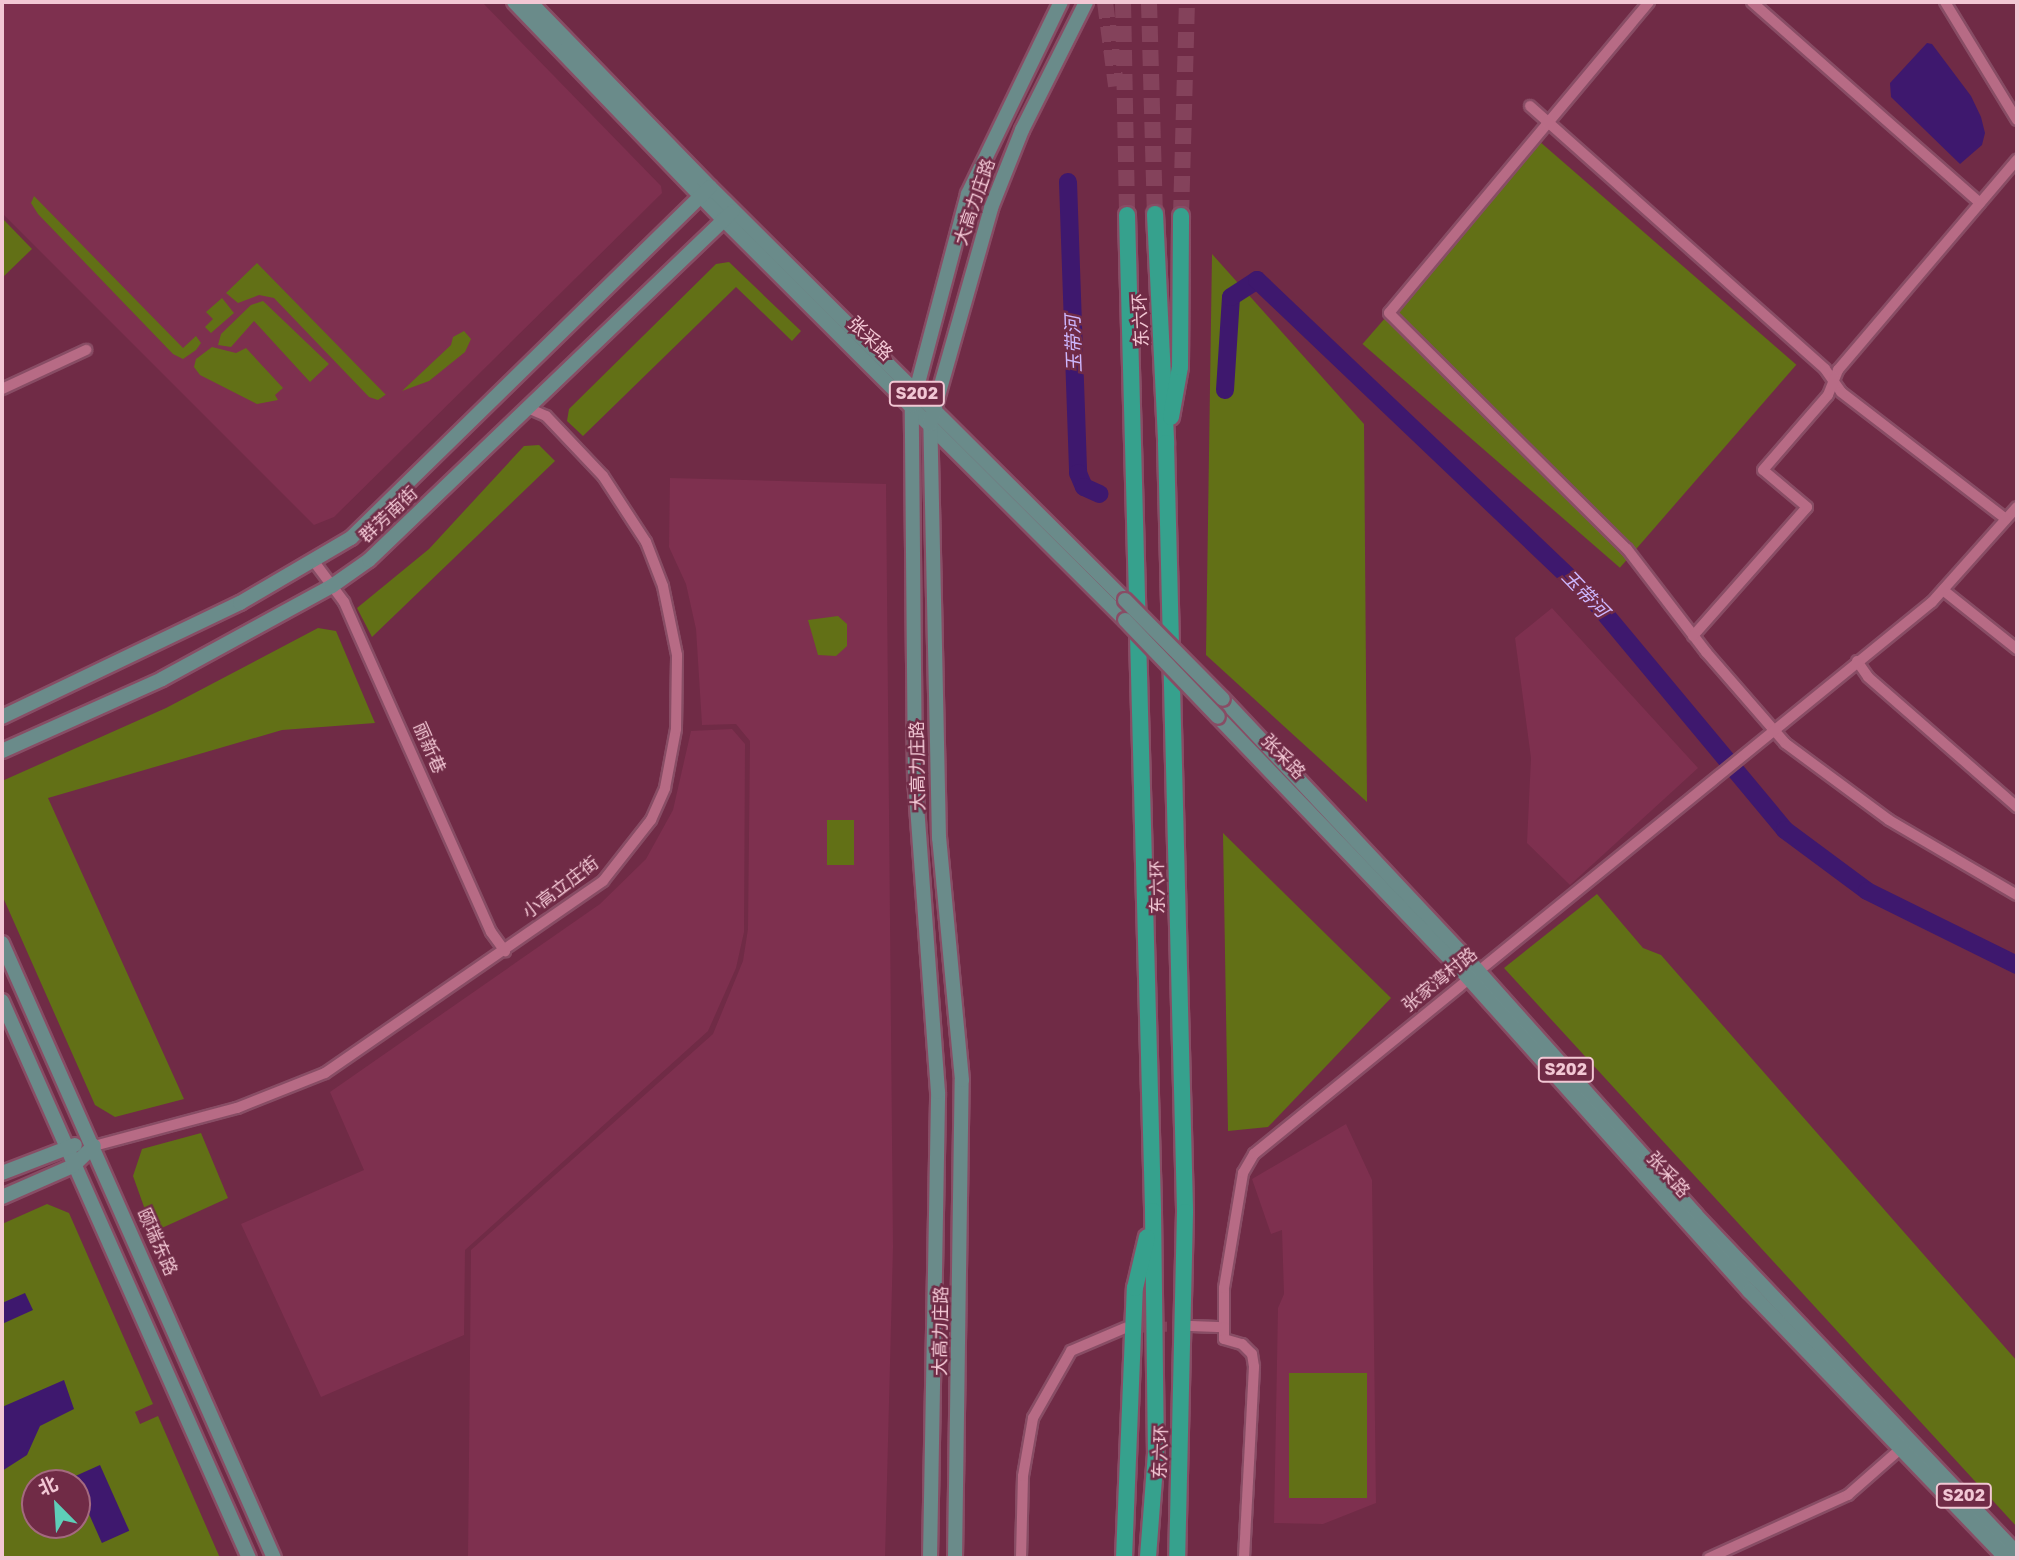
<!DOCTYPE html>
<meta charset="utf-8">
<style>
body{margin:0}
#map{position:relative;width:2019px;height:1560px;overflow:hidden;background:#702b46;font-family:Rubik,"Noto Sans SC",sans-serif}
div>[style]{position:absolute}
.built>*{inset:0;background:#7e304f}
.green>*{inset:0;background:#627016;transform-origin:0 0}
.water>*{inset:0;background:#3e186e;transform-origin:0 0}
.river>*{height:18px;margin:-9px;padding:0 9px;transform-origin:9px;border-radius:9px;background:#3e186e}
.minor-tunnel>*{height:10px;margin-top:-5px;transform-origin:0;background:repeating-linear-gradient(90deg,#84425b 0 10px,transparent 0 15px)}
.highway-tunnel>*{height:16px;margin-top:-8px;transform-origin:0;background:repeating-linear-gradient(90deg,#84425b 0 16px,transparent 0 24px)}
.roads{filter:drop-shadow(2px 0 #884d65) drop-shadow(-2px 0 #884d65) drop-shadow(0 2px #884d65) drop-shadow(0 -2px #884d65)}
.minor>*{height:10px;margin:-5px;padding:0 5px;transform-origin:5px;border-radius:5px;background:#b76b85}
.major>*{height:14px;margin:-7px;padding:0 7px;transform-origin:7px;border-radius:7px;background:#6a8b8a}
.highway>*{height:16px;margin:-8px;padding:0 8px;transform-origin:8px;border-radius:8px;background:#36a18d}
.bridges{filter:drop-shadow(2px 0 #884d65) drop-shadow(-2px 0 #884d65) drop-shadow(0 2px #884d65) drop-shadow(0 -2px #884d65)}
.major-bridge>*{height:14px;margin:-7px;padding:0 7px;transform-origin:7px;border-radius:7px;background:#6a8b8a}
span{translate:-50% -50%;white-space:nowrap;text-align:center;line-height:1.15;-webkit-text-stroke:5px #702b46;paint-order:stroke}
.shield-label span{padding:2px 5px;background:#702b46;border:2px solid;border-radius:5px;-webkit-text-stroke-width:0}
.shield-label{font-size:16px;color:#f2c7d4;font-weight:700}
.street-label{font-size:18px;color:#f2c7d4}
.water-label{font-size:19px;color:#cdb7fe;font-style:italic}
.frame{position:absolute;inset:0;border:4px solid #f2c7d4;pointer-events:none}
.north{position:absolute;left:21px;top:1469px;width:70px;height:70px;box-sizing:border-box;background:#702b46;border:2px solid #a4697f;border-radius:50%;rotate:336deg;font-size:19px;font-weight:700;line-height:28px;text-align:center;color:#f2c7d4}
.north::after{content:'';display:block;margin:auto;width:24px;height:32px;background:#5eceb8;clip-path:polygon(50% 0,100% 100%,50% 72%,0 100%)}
</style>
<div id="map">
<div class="built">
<div style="clip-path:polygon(2px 2px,482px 2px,661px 186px,662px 193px,334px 517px,314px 525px,2px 213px)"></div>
<div style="clip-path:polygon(670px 478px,886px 484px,893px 1247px,885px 1558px,468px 1558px,471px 1250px,713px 1034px,743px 961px,748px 929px,750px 741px,736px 724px,702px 725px,696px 629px,686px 584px,669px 547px)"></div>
<div style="clip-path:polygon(1552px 608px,1698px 768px,1570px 885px,1527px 843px,1531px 758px,1515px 638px)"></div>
<div style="clip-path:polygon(732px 729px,745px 744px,744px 932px,736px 968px,708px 1031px,465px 1250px,464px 1335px,321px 1397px,241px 1224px,364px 1170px,330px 1092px,600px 904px,646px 859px,673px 810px,691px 731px)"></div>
<div style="clip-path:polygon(1346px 1124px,1372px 1180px,1376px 1503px,1323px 1524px,1274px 1523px,1278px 1308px,1284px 1294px,1282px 1230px,1271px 1234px,1252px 1179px)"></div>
</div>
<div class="green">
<div style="left:1539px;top:141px;width:341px;height:269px;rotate:41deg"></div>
<div style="clip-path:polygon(34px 196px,183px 348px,196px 336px,201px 343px,196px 350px,183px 359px,173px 354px,38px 214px,31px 203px)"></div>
<div style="clip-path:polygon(2px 218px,32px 249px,2px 278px)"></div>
<div style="clip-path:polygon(1212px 254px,1364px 424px,1367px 802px,1206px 655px)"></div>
<div style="clip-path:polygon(729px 262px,801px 331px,792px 341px,736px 287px,583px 436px,567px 421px,569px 409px,716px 264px)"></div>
<div style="clip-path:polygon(257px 263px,386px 395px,385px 395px,378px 400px,369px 397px,274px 298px,259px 295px,238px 303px,226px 293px)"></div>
<div style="clip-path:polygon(222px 298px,234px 313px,211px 333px,205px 327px,213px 319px,206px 312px)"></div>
<div style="clip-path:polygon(263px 301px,329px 364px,310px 382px,254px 321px,231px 347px,218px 345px,221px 334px,251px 305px)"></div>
<div style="clip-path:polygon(464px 331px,471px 339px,465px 352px,429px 381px,402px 391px,451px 345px,453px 337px)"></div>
<div style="clip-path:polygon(212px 347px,236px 353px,246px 348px,283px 388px,275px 395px,278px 400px,257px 404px,200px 375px,194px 367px,196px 359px)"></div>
<div style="clip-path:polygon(539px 445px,555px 461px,372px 637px,357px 608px,429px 549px,524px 446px)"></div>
<div style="clip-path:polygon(838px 616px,847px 624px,847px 646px,836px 656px,818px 655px,808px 620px)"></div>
<div style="clip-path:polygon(318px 628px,336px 631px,375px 723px,282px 730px,48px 798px,184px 1099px,115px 1117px,95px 1105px,2px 895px,2px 781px,166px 708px)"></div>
<div style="left:827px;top:820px;width:27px;height:45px"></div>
<div style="clip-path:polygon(1223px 833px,1391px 998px,1268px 1127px,1228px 1131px)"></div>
<div style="clip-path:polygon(1597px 894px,1643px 948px,1661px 955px,2017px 1361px,2017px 1527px,1504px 968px)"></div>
<div style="clip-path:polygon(201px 1133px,228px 1198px,153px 1232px,133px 1176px,142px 1149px)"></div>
<div style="clip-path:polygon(evenodd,47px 1204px,69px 1213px,153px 1404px,135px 1412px,140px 1424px,158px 1416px,220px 1558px,2px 1558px,2px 1224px,47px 1204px,35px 1483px,77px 1483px,77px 1525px,35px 1525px,35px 1483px)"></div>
<div style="left:1289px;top:1373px;width:78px;height:125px"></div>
</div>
<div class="water">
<div style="clip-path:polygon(1927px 43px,1932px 44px,1971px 96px,1981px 117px,1985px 133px,1982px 145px,1960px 164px,1891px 97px,1890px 83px)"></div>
<div style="clip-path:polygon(25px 1293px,33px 1310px,2px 1324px,2px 1303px)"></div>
<div style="clip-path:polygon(64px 1380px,74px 1409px,40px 1426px,27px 1455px,2px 1471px,2px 1407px)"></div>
<div style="left:100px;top:1465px;width:72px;height:30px;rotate:66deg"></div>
</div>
<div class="river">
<div style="left:1068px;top:182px;width:291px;rotate:88deg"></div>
<div style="left:1078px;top:473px;width:15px;rotate:67deg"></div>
<div style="left:1084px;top:487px;width:17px;rotate:24deg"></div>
<div style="left:1225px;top:390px;width:93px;rotate:-86.3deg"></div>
<div style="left:1231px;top:297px;width:31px;rotate:-33deg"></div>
<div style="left:1257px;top:280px;width:468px;rotate:43.6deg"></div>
<div style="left:1596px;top:603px;width:295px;rotate:50.2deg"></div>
<div style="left:1785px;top:830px;width:102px;rotate:36.6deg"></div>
<div style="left:1867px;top:891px;width:167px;rotate:26.3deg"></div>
</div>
<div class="minor-tunnel">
<div style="left:1127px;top:1328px;width:61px;rotate:-1.9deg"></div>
</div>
<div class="highway-tunnel">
<div style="left:1105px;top:2px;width:85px;rotate:82.5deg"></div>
<div style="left:1123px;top:2px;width:213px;rotate:88.9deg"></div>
<div style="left:1149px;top:2px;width:212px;rotate:88.4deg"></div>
<div style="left:1181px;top:216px;width:214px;rotate:-88.4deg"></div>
</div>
<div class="roads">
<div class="minor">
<div style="left:1649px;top:2px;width:405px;rotate:129.9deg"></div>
<div style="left:1389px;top:313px;width:335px;rotate:44.8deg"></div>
<div style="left:1627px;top:549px;width:130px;rotate:52.5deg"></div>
<div style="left:1706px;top:652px;width:121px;rotate:49deg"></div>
<div style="left:1785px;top:743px;width:129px;rotate:36.5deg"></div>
<div style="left:1889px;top:820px;width:148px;rotate:30.4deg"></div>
<div style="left:1752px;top:2px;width:304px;rotate:41.4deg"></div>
<div style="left:1945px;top:2px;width:138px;rotate:58.6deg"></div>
<div style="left:1530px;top:106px;width:395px;rotate:41.7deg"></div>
<div style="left:1825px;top:369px;width:28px;rotate:55deg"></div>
<div style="left:1841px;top:392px;width:208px;rotate:37.6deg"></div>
<div style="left:2px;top:389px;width:93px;rotate:-24.9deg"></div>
<div style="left:315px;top:563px;width:49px;rotate:53.4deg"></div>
<div style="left:344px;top:602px;width:361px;rotate:66deg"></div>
<div style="left:491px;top:932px;width:24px;rotate:54deg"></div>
<div style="left:1943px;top:590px;width:95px;rotate:38.6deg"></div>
<div style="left:1693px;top:636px;width:172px;rotate:-48.5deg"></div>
<div style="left:1807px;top:507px;width:57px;rotate:-139.9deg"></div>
<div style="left:1763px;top:470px;width:99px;rotate:-49.1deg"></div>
<div style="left:1828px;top:395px;width:27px;rotate:-68deg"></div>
<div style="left:1838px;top:370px;width:276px;rotate:-49.6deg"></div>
<div style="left:1857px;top:661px;width:19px;rotate:55deg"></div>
<div style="left:1868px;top:677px;width:198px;rotate:41.1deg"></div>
<div style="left:94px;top:1146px;width:148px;rotate:-14.9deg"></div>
<div style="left:237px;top:1108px;width:95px;rotate:-21.7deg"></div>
<div style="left:325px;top:1073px;width:338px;rotate:-34.6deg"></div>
<div style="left:603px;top:881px;width:78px;rotate:-51.8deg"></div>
<div style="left:651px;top:820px;width:35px;rotate:-66deg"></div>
<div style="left:665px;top:788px;width:60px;rotate:-79.4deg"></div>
<div style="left:676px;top:729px;width:74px;rotate:-89.2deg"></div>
<div style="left:677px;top:655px;width:70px;rotate:-101.5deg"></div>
<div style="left:663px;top:586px;width:47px;rotate:-111.1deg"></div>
<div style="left:646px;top:542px;width:79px;rotate:-123.1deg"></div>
<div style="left:603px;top:476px;width:83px;rotate:-133.5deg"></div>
<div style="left:546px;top:416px;width:20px;rotate:-156deg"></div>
<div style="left:1191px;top:1326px;width:33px;rotate:2deg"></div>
<div style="left:1224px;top:1327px;width:39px;rotate:-90deg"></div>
<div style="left:1224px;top:1288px;width:117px;rotate:-80.6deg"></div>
<div style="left:1243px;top:1173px;width:22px;rotate:-60deg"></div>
<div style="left:1254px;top:1154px;width:874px;rotate:-39.15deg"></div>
<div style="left:1932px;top:602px;width:127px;rotate:-48.2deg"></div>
<div style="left:1224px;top:1327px;width:12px;rotate:90deg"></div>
<div style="left:1224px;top:1339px;width:19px;rotate:16deg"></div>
<div style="left:1242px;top:1344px;width:14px;rotate:45deg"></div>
<div style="left:1252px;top:1354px;width:13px;rotate:81deg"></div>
<div style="left:1254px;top:1367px;width:191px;rotate:93deg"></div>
<div style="left:1021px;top:1558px;width:82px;rotate:-88.6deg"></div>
<div style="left:1023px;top:1476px;width:59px;rotate:-80.2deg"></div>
<div style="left:1033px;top:1418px;width:77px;rotate:-60.4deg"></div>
<div style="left:1071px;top:1351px;width:59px;rotate:-23.1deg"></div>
<div style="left:1709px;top:1558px;width:153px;rotate:-24.4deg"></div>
<div style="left:1848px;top:1495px;width:76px;rotate:-41.3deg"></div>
</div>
<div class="major">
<div style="left:514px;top:2px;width:301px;rotate:46.1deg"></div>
<div style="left:723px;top:219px;width:568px;rotate:44.93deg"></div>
<div style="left:530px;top:2px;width:258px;rotate:45.8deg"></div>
<div style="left:710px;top:187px;width:585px;rotate:44.86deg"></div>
<div style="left:1223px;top:699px;width:361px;rotate:46.8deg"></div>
<div style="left:1470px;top:962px;width:339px;rotate:48.2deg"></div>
<div style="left:1696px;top:1215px;width:466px;rotate:46.5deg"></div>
<div style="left:2px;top:717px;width:264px;rotate:-25.6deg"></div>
<div style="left:240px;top:603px;width:129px;rotate:-30.4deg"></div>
<div style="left:351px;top:538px;width:502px;rotate:-44.35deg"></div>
<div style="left:1218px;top:717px;width:352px;rotate:46.2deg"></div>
<div style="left:1462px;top:971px;width:430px;rotate:48.1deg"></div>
<div style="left:1749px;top:1291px;width:371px;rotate:46.1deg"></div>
<div style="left:2px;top:751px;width:175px;rotate:-24.2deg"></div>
<div style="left:162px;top:679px;width:194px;rotate:-28.7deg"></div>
<div style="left:332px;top:586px;width:45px;rotate:-35.1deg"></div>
<div style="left:369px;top:560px;width:504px;rotate:-43.79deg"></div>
<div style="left:2px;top:943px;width:672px;rotate:66.14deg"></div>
<div style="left:2px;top:1001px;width:609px;rotate:66.09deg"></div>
<div style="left:2px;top:1173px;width:78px;rotate:-21deg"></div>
<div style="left:2px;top:1197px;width:77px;rotate:-23.6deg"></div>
<div style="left:73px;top:1166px;width:29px;rotate:-44deg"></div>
<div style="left:930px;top:1558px;width:466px;rotate:-89deg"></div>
<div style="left:938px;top:1092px;width:312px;rotate:-94.2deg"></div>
<div style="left:915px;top:781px;width:375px;rotate:-90.5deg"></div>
<div style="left:912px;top:406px;width:219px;rotate:-75.2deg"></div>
<div style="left:968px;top:194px;width:213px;rotate:-64.2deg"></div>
<div style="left:955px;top:1558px;width:478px;rotate:-89.2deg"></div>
<div style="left:962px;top:1080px;width:243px;rotate:-95.4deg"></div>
<div style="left:939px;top:838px;width:414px;rotate:-91.2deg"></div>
<div style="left:930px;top:424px;width:224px;rotate:-74.2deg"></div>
<div style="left:991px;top:208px;width:84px;rotate:-68.3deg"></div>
<div style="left:1022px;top:130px;width:143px;rotate:-63.4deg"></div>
</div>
<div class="highway">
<div style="left:1155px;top:214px;width:229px;rotate:87.2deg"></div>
<div style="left:1166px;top:443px;width:769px;rotate:88.58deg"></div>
<div style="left:1185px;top:1212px;width:346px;rotate:91.3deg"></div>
<div style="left:1127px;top:215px;width:996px;rotate:88.5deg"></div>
<div style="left:1153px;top:1211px;width:242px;rotate:89.3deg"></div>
<div style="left:1156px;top:1453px;width:105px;rotate:94.4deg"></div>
<div style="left:1171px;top:417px;width:51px;rotate:-79.8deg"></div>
<div style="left:1180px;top:367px;width:151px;rotate:-89.6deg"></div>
<div style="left:1124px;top:1558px;width:270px;rotate:-87.7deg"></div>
<div style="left:1135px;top:1288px;width:52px;rotate:-76.8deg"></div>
</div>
</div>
<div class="bridges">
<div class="major-bridge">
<div style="left:1125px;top:600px;width:139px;rotate:45.3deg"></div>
<div style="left:1125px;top:620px;width:134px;rotate:46.2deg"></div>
</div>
</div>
<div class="shield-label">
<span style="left:917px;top:394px">S202</span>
<span style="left:1566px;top:1070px">S202</span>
<span style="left:1964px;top:1496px">S202</span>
</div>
<div class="street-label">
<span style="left:975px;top:202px;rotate:-71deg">大高力庄路</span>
<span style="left:1141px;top:320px;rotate:-93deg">东六环</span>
<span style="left:870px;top:339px;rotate:44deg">张采路</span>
<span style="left:389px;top:515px;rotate:-43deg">群芳南街</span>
<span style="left:429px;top:748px;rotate:66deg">丽新巷</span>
<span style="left:1283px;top:757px;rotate:46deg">张采路</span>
<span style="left:918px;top:766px;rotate:-91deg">大高力庄路</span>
<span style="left:1158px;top:887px;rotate:-91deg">东六环</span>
<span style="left:561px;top:888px;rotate:-37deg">小高立庄街</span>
<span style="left:1440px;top:980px;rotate:-39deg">张家湾村路</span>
<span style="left:1668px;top:1175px;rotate:48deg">张采路</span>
<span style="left:157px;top:1242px;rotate:66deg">颐瑞东路</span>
<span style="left:941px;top:1331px;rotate:-89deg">大高力庄路</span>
<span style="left:1161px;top:1452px;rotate:-88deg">东六环</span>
</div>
<div class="water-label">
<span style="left:1074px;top:344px;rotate:-92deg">玉带河</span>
<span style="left:1585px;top:594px;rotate:46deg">玉带河</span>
</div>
<div class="frame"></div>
<div class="north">北</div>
</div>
